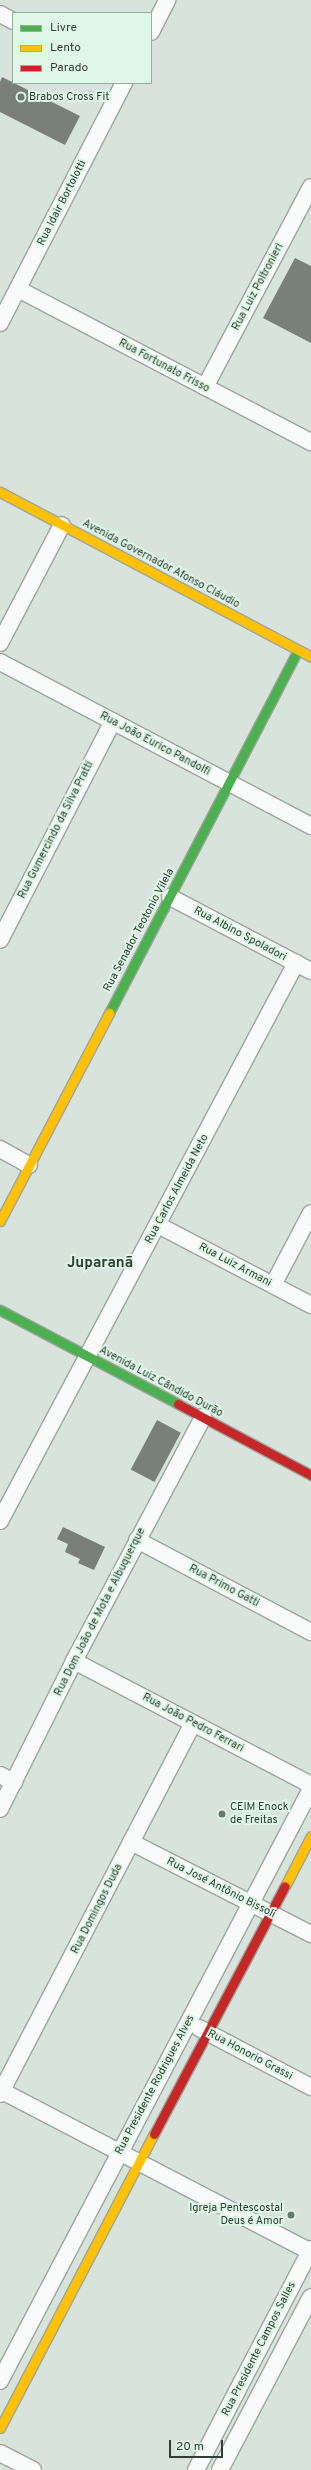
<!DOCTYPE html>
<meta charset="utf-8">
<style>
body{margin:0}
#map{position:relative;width:311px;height:2470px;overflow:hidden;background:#d7e3db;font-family:Overpass,sans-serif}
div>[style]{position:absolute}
.building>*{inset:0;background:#79807a;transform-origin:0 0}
.roads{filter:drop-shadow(1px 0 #9ca59f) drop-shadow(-1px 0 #9ca59f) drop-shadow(0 1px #9ca59f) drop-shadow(0 -1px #9ca59f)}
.street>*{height:16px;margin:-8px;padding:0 8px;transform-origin:8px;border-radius:8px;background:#f9fbfa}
.fast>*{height:9px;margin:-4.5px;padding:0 4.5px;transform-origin:4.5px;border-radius:4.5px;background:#4caf50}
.slow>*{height:9px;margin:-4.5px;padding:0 4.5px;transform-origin:4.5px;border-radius:4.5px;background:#ffc107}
.jam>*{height:9px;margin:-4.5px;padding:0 4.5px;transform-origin:4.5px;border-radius:4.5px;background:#c62828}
.dots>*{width:11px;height:11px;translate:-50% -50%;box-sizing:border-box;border:2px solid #def7e6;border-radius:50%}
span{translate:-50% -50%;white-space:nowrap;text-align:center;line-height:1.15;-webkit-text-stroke:4px #def7e6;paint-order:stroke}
.poi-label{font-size:11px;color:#333d36}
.left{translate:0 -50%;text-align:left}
.right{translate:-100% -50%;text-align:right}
.street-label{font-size:11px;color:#333d36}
.district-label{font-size:15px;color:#333d36;font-weight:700}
.legend{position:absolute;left:12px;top:12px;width:140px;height:72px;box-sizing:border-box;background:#def7e6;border:1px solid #9aada0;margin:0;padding:5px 7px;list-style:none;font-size:12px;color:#333d36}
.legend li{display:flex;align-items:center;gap:8px;height:20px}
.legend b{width:20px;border:1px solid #9aada0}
.scale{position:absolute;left:169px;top:2440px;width:54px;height:18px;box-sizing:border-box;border:2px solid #333d36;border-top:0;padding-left:5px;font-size:12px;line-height:14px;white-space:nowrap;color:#333d36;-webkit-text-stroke:3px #def7e6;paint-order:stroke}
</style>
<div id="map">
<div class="building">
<div style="clip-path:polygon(2px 77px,80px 116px,65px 145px,0 112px,0 82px)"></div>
<div style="clip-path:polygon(295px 258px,311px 266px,311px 343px,263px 318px)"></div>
<div style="left:157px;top:1420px;width:27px;height:56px;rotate:28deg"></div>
<div style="clip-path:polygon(63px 1527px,105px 1547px,94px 1570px,78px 1563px,80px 1559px,65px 1552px,68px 1544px,57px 1539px)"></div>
</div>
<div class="roads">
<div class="street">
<div style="left:0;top:14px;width:15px;rotate:28deg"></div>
<div style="left:151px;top:32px;width:36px;rotate:-63deg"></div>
<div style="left:18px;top:289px;width:331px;rotate:27.6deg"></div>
<div style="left:0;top:323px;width:270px;rotate:-62.7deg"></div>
<div style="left:205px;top:387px;width:226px;rotate:-62.1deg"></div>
<div style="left:0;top:643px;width:133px;rotate:-62.3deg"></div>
<div style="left:0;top:662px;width:352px;rotate:27.8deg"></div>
<div style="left:170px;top:897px;width:159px;rotate:27.7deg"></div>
<div style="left:0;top:940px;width:246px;rotate:-62.7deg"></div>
<div style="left:0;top:1149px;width:33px;rotate:29deg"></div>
<div style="left:158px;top:1225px;width:173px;rotate:27.6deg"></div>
<div style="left:273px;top:1285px;width:81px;rotate:-62.2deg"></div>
<div style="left:0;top:1521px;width:632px;rotate:-62.06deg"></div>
<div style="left:137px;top:1540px;width:197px;rotate:27.9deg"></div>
<div style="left:74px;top:1661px;width:267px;rotate:27.6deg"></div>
<div style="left:0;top:1775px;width:16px;rotate:27deg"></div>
<div style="left:0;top:1809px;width:165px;rotate:-63.4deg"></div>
<div style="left:74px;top:1661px;width:276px;rotate:-62.1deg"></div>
<div style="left:131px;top:1842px;width:202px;rotate:27.1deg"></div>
<div style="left:199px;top:2028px;width:127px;rotate:27.8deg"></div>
<div style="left:0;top:2090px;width:351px;rotate:27.5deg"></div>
<div style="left:0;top:2094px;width:418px;rotate:-62.5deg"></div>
<div style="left:0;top:2381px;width:669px;rotate:-62.29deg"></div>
<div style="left:0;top:2453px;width:37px;rotate:27deg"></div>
<div style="left:196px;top:2470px;width:249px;rotate:-62.5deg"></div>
<div style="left:220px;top:2470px;width:195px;rotate:-62.3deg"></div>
</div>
<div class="fast">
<div style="left:109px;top:1013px;width:409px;rotate:-62.5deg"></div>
<div style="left:0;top:1310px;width:201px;rotate:27.8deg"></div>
</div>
<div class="slow">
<div style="left:0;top:492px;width:352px;rotate:27.9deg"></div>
<div style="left:0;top:1221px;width:235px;rotate:-62.3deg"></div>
<div style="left:285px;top:1886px;width:56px;rotate:-62.5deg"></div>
<div style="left:0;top:2428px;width:332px;rotate:-62.4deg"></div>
</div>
<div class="jam">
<div style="left:178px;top:1404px;width:151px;rotate:28.1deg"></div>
<div style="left:154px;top:2134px;width:280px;rotate:-62.2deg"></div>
</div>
</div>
<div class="dots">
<div style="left:21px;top:97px;background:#6c7770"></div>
<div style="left:222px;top:1814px;background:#6c7770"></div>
<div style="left:291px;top:2215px;background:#6c7770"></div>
</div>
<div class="poi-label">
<span class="left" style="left:29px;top:97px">Brabos Cross Fit</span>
<span class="left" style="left:230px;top:1814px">CEIM Enock<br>de Freitas</span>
<span class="right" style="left:283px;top:2215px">Igreja Pentescostal<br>Deus é Amor</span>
</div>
<div class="street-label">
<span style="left:62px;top:203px;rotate:-63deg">Rua Idair Bortolotti</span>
<span style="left:258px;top:287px;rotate:-62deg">Rua Luiz Poltronieri</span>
<span style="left:164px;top:366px;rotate:28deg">Rua Fortunato Frisso</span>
<span style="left:161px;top:564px;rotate:28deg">Avenida Governador Afonso Cláudio</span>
<span style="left:155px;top:744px;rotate:28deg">Rua João Eurico Pandolfi</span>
<span style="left:56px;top:830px;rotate:-63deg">Rua Gumercindo da Silva Pratti</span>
<span style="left:139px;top:930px;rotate:-62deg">Rua Senador Teotonio Vilela</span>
<span style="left:240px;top:934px;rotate:28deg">Rua Albino Spoladori</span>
<span style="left:177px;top:1189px;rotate:-62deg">Rua Carlos Almeida Neto</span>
<span style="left:235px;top:1265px;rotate:28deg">Rua Luiz Armani</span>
<span style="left:161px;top:1382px;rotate:28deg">Avenida Luiz Cândido Durão</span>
<span style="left:224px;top:1586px;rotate:28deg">Rua Primo Gatti</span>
<span style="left:100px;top:1612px;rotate:-63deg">Rua Dom João de Mota e Albuquerque</span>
<span style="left:193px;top:1723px;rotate:28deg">Rua João Pedro Ferrari</span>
<span style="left:221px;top:1888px;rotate:27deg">Rua José Antônio Bissoli</span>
<span style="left:97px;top:1909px;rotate:-63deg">Rua Domingos Duda</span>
<span style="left:250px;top:2055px;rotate:28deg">Rua Honorio Grassi</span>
<span style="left:155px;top:2085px;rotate:-62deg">Rua Presidente Rodrigues Alves</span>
<span style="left:259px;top:2349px;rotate:-63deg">Rua Presidente Campos Salles</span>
</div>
<div class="district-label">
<span style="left:100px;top:1264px">Juparanã</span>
</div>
<ul class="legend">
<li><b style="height:5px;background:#4caf50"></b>Livre</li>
<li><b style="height:5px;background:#ffc107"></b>Lento</li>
<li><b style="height:5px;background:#c62828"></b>Parado</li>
</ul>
<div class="scale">20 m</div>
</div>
